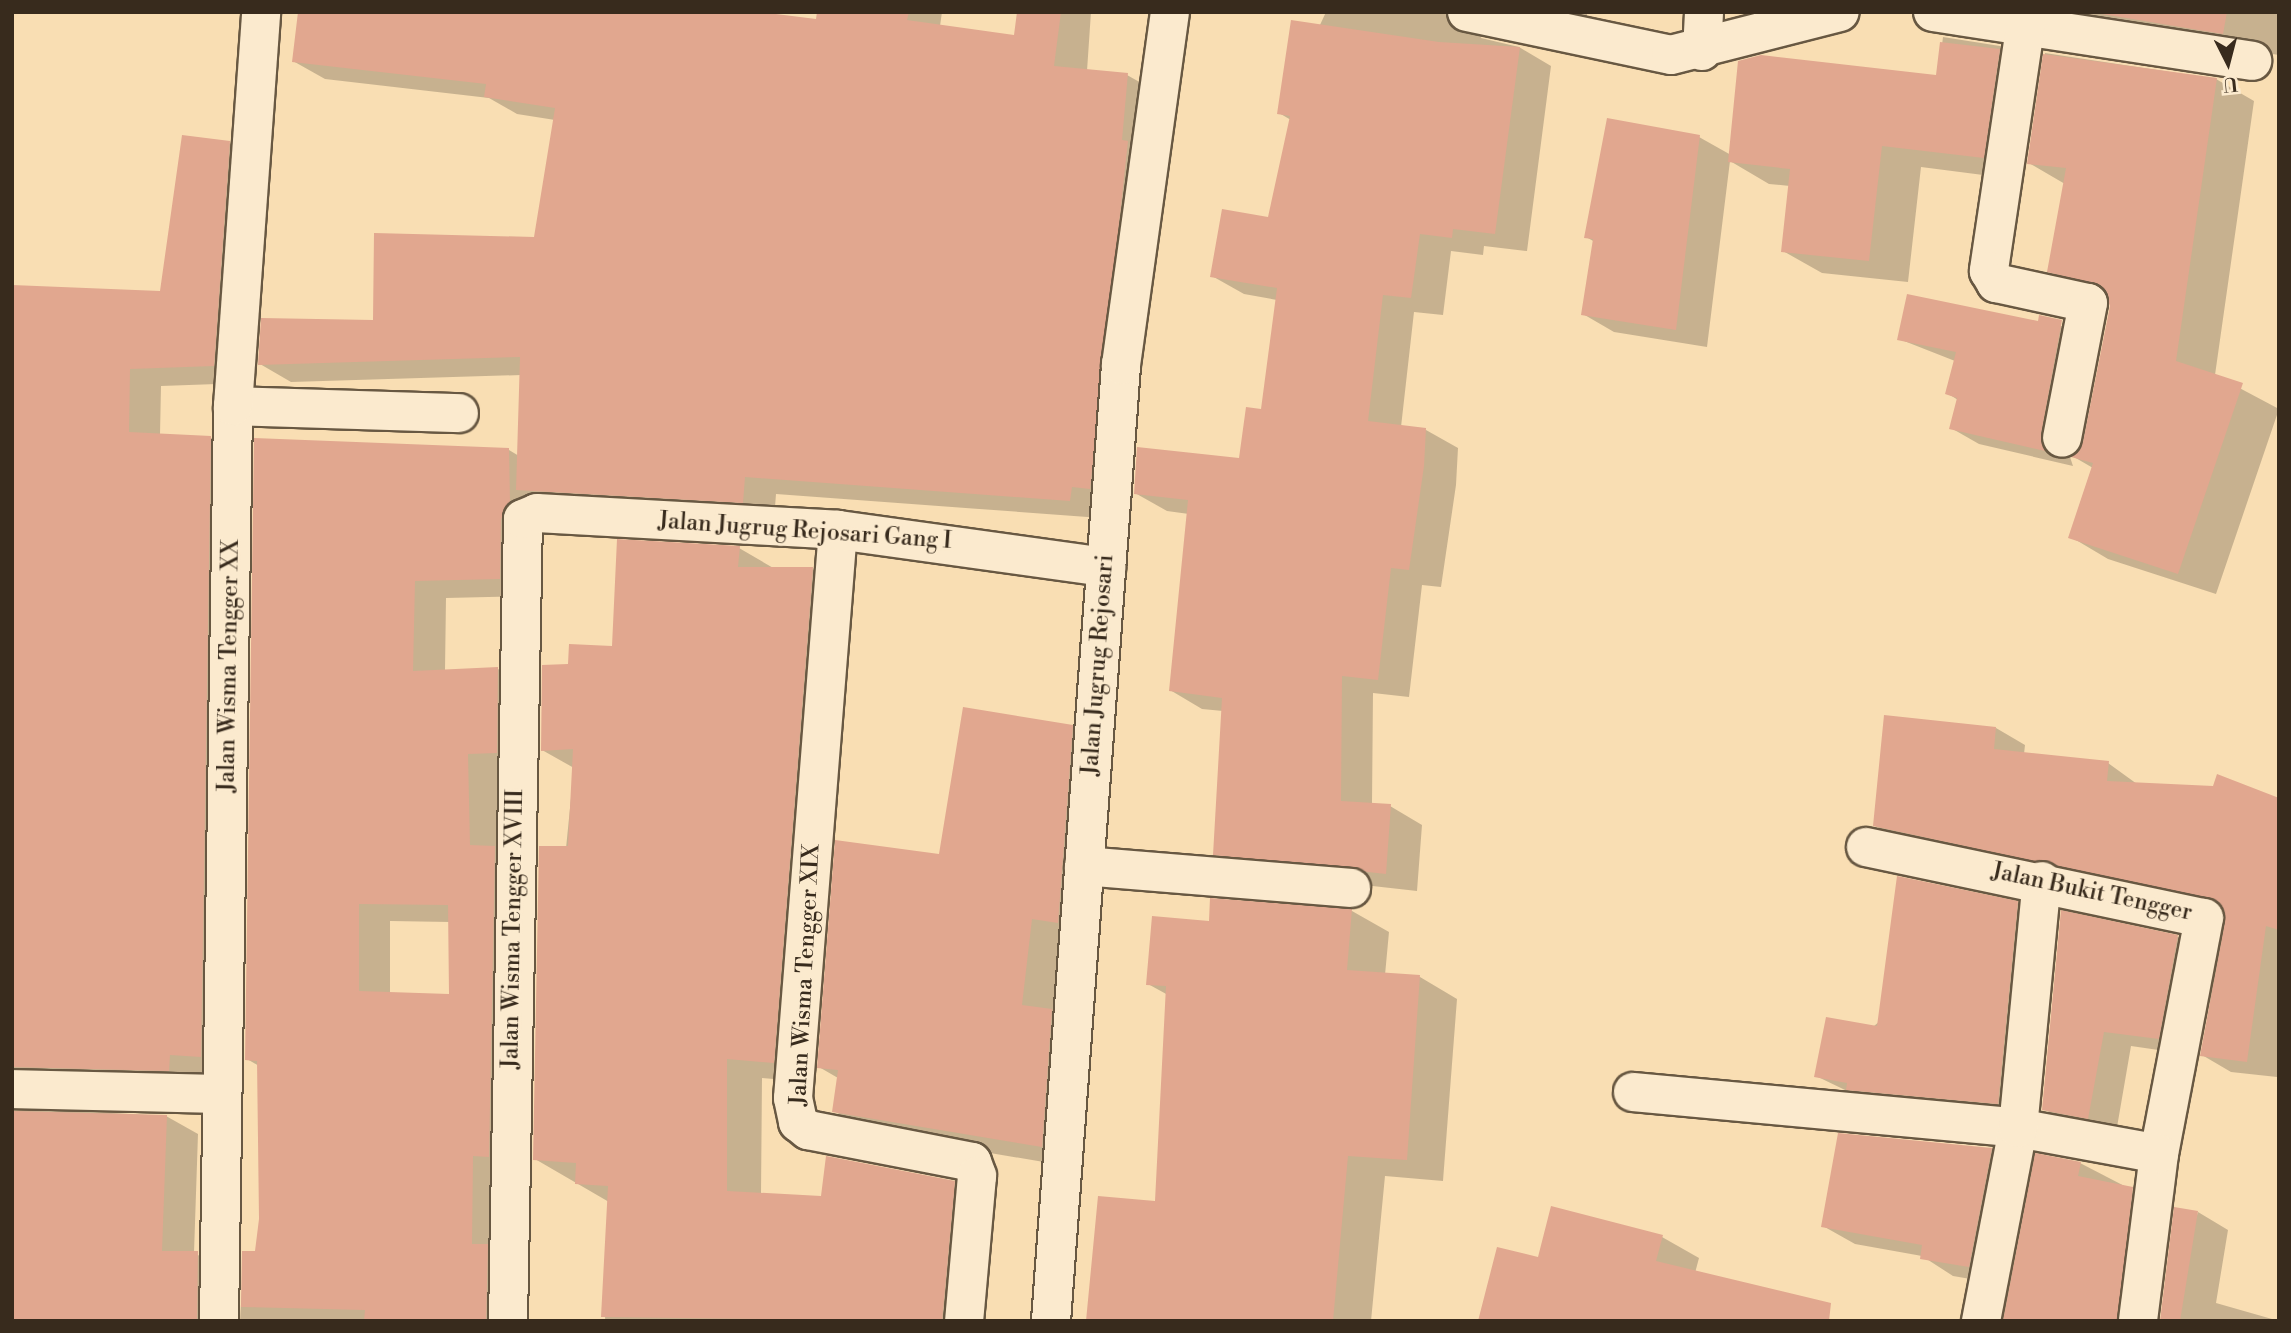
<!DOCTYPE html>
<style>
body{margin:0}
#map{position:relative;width:2291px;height:1333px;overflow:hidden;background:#f9deb3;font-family:"Libre Bodoni",serif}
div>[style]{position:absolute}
.shadow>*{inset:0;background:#0003}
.building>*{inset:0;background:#e1a78f}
.roads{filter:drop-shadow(2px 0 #685842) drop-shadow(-2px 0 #685842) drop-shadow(0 2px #685842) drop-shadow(0 -2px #685842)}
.street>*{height:38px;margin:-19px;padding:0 19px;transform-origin:19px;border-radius:19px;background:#fbeace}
span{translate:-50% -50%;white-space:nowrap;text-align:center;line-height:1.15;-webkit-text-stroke:5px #fbeace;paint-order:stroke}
.street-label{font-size:23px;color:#382b1d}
.frame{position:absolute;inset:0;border:14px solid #382b1d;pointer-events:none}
.north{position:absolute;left:2193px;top:28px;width:70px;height:70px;-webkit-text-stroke:5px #fbeace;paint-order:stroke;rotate:174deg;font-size:19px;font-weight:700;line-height:28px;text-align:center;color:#382b1d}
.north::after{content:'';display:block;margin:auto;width:24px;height:32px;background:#382b1d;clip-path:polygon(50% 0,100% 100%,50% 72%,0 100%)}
</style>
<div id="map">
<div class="shadow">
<div style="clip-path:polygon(evenodd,819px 12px,942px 12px,940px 26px,1015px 37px,1018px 12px,1091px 12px,1087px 71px,1127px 75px,1159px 93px,1101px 518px,776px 494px,774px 520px,541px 502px,531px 596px,446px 598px,445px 671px,498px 669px,529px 687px,528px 770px,499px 771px,517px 1321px,240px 1321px,244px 1253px,256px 1253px,260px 1219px,259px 1066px,247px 1059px,256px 439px,509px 450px,519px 456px,521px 375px,291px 382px,260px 364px,375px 322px,536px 239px,555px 120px,517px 114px,489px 98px,325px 79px,293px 61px,817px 21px,819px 12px,390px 921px,450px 922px,450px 996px,390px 994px,390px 921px)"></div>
<div style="clip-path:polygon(1326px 12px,1490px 12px,1477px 26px,1481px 38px,1519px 47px,1551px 66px,1527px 251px,1484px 246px,1483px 255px,1451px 251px,1443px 315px,1414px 312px,1401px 427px,1426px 430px,1458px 448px,1456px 485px,1441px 587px,1422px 585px,1409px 697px,1373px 693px,1372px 805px,1390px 806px,1422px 825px,1417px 891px,1247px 872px,1215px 854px,1223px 711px,1202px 709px,1170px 690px,1189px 514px,1167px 511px,1135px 493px,1241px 460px,1263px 410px,1277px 300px,1244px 294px,1212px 276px,1270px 219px,1291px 120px,1279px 113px)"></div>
<div style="clip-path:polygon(1536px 12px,1587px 12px,1587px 17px)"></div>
<div style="clip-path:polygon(2000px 12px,2279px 12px,2279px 55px)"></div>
<div style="clip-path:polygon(1943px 37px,2000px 46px,2039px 69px,2022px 180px,1921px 167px,1908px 282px,1822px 273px,1783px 251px,1790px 186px,1769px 184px,1730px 161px,1707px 347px,1614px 332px,1583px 314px,1595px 242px,1586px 237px,1699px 137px,1731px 155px,1938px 77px)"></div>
<div style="clip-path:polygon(2045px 53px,2216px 79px,2254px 101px,2215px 375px,2279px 409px,2216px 594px,2108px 559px,2071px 537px,2093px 468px,2074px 457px,2085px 443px,2111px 306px,2108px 298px,2049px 271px,2065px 184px,2029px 163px)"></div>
<div style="clip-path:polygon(229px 143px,261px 161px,245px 383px,161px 386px,160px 435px,210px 437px,242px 456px,232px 1074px,201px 1072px,199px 1088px,21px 1108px,166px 1116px,198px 1134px,194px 1253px,229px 1271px,228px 1321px,12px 1321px,12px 287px,162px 293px)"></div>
<div style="clip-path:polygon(2040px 317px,2090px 338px,2068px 451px,2073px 466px,1979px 444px,1951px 428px,1958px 400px,1947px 393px,1955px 361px,1899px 339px,2039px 323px)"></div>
<div style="clip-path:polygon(739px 548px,775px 569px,812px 569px,847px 589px,808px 1082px,762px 1078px,761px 1195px,822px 1198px,954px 1183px,989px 1203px,975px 1321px,605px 1321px,609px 1202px,535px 1159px,574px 768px,542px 750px,570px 666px,614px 648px)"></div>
<div style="clip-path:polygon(1072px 727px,1110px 748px,1079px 1168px,872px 1133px,834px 1111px,838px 1078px,819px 1067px,941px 856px)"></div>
<div style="clip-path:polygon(1996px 728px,2025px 745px,2024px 754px,2108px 763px,2137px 784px,2279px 804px,2277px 1077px,2231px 1072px,2202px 1055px,2224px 912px,1904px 842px,1874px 825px)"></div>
<div style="clip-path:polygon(2017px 903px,2042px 917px,2022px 1117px,1872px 1103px,1816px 1076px)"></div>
<div style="clip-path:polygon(1352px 911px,1389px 932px,1385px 975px,1420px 977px,1457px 999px,1443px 1181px,1385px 1176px,1371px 1321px,1170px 1321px,1156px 1203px,1168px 995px,1148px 984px,1210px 923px)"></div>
<div style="clip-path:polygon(2063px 912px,2178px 937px,2205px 953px,2186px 1054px,2131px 1046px,2116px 1133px,2071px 1125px,2044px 1109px)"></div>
<div style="clip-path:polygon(1991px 1149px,2023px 1167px,2000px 1284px,1953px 1276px,1922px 1256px,1855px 1244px,1823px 1226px)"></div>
<div style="clip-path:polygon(2037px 1155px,2080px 1163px,2163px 1206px,2148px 1321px,2002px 1321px)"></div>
<div style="clip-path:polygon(2198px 1212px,2228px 1230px,2216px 1303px,2279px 1321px,2162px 1321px)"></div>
<div style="clip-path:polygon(1662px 1237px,1699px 1258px,1695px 1273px,1539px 1259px)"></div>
</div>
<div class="building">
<div style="clip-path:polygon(298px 12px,761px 12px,816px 19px,817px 12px,909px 12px,907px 20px,1014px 35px,1017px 12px,1061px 12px,1054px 66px,1128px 73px,1122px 140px,1128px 141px,1090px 489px,1072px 487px,1070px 501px,745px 477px,743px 503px,516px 490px,520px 357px,258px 365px,261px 318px,373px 320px,374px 233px,534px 237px,555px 108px,484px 97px,486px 84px,292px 62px)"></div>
<div style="clip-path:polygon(2090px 12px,2227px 12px,2223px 34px)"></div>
<div style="clip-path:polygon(1291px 20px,1439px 42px,1520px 47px,1495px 234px,1453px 229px,1452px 238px,1420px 234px,1411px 298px,1383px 295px,1368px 421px,1426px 428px,1424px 466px,1409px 570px,1391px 568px,1378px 680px,1342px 676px,1341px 801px,1391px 804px,1386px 874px,1213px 855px,1222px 698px,1169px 691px,1188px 500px,1134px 494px,1137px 447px,1239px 458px,1246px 407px,1261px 409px,1277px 288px,1210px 277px,1222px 209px,1268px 217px,1290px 116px,1277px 114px)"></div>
<div style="clip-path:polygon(1940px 42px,2000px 49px,1984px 158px,1882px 146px,1869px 261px,1781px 252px,1790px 169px,1728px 162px,1738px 61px,1761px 55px,1936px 75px)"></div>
<div style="clip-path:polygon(2043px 54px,2217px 78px,2176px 361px,2243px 383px,2178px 574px,2068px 538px,2093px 463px,2071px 457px,2083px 442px,2110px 306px,2102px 286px,2047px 272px,2066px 168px,2027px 164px)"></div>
<div style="clip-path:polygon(1607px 118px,1700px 135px,1676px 330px,1581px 315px,1593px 239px,1584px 238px)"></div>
<div style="clip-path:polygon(182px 135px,230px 141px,214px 366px,130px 369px,129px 432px,211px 436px,201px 1057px,170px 1055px,169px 1071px,12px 1067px,12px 285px,160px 291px)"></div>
<div style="clip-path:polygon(1907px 294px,2038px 321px,2039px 315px,2062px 320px,2041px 434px,2045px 451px,1949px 429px,1957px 398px,1945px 394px,1956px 352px,1897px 340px)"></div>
<div style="clip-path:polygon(evenodd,254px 438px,509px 448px,510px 502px,501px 519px,500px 579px,415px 581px,413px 671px,498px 667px,497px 753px,468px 754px,470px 845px,495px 846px,489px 1157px,473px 1156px,472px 1244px,488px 1244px,486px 1321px,364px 1321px,365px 1310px,241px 1307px,242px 1251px,255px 1251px,259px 1219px,257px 1061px,245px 1060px,254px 438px,359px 904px,448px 905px,449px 994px,359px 991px,359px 904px)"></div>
<div style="clip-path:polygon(617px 539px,740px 546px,738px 567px,813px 567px,774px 1063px,727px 1059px,727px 1191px,821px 1196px,826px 1156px,955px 1181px,942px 1321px,601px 1317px,608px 1186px,575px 1184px,576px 1163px,533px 1160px,539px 846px,568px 846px,573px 749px,541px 751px,542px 665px,568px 664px,569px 644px,612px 646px)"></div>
<div style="clip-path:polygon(963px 707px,1073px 725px,1058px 923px,1032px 919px,1022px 1005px,1052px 1009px,1042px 1147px,832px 1112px,838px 1070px,817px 1068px,835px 840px,939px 854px)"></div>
<div style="clip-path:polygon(1884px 715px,1996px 727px,1994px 749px,2109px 761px,2107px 781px,2213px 786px,2217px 774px,2279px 798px,2279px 930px,2266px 926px,2247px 1062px,2200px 1056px,2225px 922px,2219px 902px,1873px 826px)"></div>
<div style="clip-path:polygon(1897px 876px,2018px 901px,1998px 1104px,1846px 1090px,1847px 1083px,1814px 1077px,1826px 1017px,1877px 1026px)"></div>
<div style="clip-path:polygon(1210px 898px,1352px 909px,1347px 970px,1420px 975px,1407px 1160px,1348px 1156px,1333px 1321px,1086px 1321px,1098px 1196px,1155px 1201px,1166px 986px,1146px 985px,1152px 916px,1209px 921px)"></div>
<div style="clip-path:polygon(2061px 910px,2178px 935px,2159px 1039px,2104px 1032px,2088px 1119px,2042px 1110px)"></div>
<div style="clip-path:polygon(12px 1111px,167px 1115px,162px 1251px,198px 1251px,197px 1321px,12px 1321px)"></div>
<div style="clip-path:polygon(1838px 1133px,1992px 1148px,1969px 1267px,1920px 1259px,1922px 1245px,1821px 1227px)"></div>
<div style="clip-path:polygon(2035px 1153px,2081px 1162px,2078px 1176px,2133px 1187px,2117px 1321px,2003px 1321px)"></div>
<div style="clip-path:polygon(1551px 1206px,1663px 1235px,1656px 1261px,1831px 1303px,1829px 1321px,1478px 1321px,1497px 1247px,1538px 1257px)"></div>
<div style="clip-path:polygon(2174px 1207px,2198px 1211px,2180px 1321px,2160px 1321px)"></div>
</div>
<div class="roads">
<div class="street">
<div style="left:1467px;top:12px;width:208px;rotate:11.9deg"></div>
<div style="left:1671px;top:55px;width:174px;rotate:-14.3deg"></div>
<div style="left:1933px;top:12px;width:323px;rotate:8.7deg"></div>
<div style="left:2026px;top:22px;width:252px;rotate:98.5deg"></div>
<div style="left:1989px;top:271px;width:14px;rotate:60deg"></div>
<div style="left:1996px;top:283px;width:94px;rotate:12.3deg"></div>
<div style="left:2088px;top:303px;width:137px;rotate:100.9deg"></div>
<div style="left:1702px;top:51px;width:39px;rotate:-87deg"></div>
<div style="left:233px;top:406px;width:226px;rotate:1.8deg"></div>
<div style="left:838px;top:530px;width:570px;rotate:94.53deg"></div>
<div style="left:793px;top:1098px;width:25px;rotate:78deg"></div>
<div style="left:798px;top:1122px;width:13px;rotate:39deg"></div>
<div style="left:808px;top:1130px;width:167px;rotate:11deg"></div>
<div style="left:972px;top:1162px;width:15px;rotate:70deg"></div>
<div style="left:977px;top:1176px;width:146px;rotate:95.1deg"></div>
<div style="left:1866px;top:847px;width:345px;rotate:11.9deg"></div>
<div style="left:2204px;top:918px;width:240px;rotate:100.8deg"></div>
<div style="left:2159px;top:1154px;width:168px;rotate:97.2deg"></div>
<div style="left:1084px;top:866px;width:268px;rotate:4.7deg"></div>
<div style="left:12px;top:1089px;width:210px;rotate:1.4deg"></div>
<div style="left:1633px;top:1092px;width:387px;rotate:5.3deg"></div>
<div style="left:2018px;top:1128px;width:143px;rotate:10.4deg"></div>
<div style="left:219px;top:1321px;width:915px;rotate:-89.12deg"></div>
<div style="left:233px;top:406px;width:395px;rotate:-85.9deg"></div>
<div style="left:508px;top:1321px;width:802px;rotate:-88.93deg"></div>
<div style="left:523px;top:519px;width:15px;rotate:-23deg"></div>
<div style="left:537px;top:513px;width:301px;rotate:3.2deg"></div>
<div style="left:838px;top:530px;width:271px;rotate:7.9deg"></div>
<div style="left:1051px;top:1321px;width:959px;rotate:-85.81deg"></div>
<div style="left:1121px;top:365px;width:356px;rotate:-82.1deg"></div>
<div style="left:1981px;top:1321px;width:197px;rotate:-79.1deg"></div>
<div style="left:2018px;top:1128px;width:248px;rotate:-84.5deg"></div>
</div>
</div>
<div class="street-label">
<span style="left:805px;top:531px;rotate:4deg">Jalan Jugrug Rejosari Gang I</span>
<span style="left:1098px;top:665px;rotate:-86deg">Jalan Jugrug Rejosari</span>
<span style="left:229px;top:666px;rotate:-89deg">Jalan Wisma Tengger XX</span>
<span style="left:2092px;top:892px;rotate:12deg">Jalan Bukit Tengger</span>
<span style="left:513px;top:929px;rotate:-89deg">Jalan Wisma Tengger XVIII</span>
<span style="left:805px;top:975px;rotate:-87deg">Jalan Wisma Tengger XIX</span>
</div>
<div class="frame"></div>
<div class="north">U</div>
</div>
